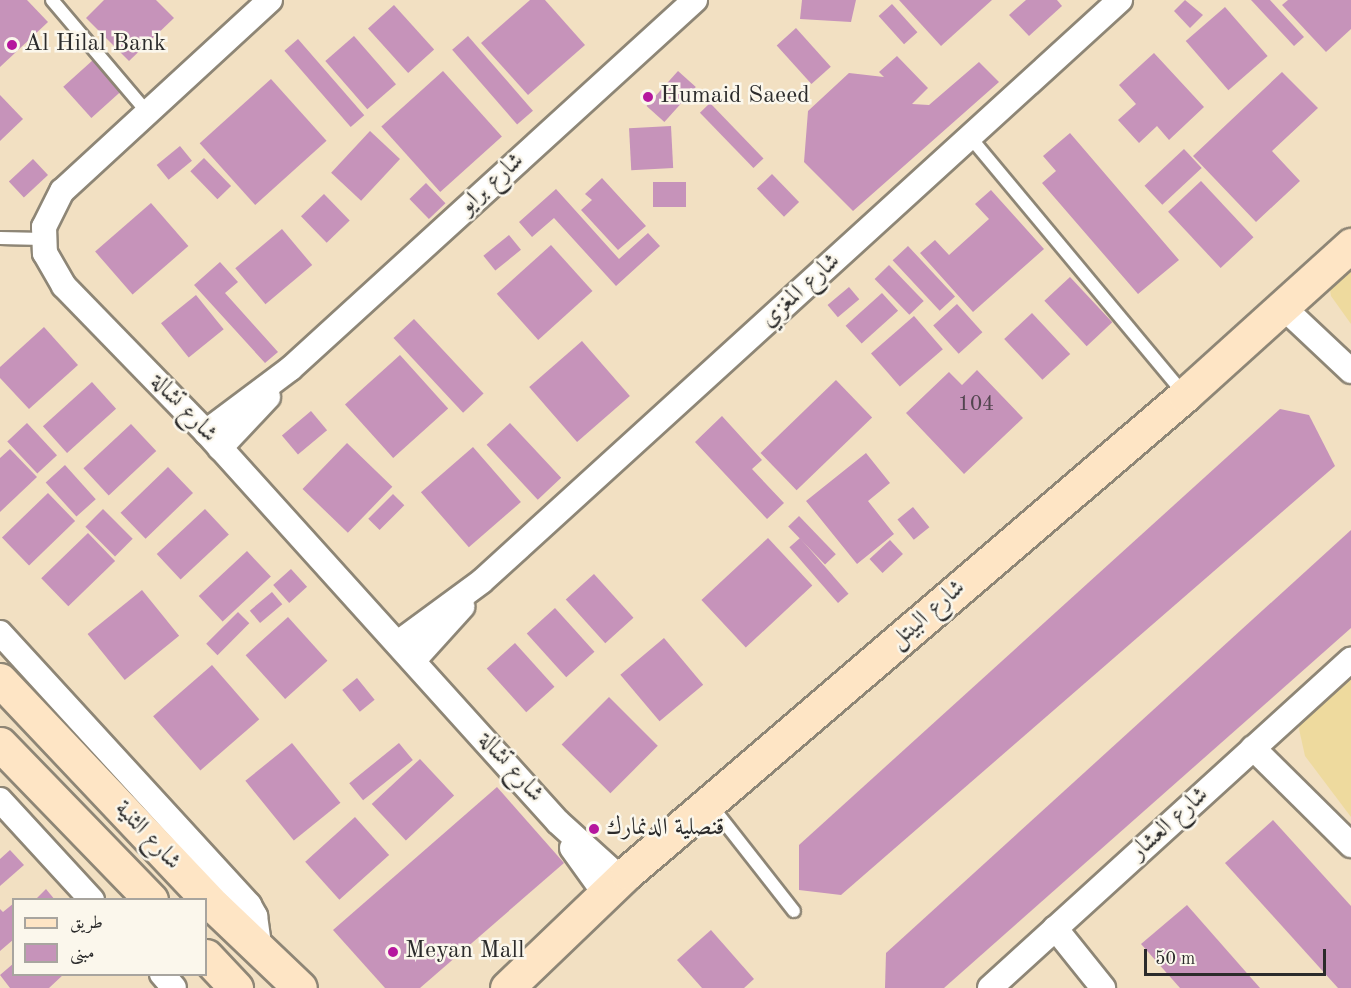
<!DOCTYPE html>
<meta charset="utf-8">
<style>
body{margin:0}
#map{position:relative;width:1351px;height:988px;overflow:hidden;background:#f2e0c2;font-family:"Old Standard TT",Amiri,serif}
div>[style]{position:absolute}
.sand>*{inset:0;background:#eeda9e}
.building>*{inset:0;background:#c693ba;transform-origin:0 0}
.roads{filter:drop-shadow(2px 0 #8e8676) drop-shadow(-2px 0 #8e8676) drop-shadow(0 2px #8e8676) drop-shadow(0 -2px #8e8676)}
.lane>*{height:12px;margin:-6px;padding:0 6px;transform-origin:6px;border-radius:6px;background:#fff}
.street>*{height:24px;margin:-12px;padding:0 12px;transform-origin:12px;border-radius:12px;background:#fff}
.secondary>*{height:33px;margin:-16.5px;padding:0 16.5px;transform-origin:16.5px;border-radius:16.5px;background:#fee5c5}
.dots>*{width:16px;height:16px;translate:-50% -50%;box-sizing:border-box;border:3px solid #fbf7ec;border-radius:50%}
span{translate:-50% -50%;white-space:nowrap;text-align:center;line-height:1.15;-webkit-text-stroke:5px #fbf7ec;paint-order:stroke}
.number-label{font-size:21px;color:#52454f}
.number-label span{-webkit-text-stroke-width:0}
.poi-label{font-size:24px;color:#2b2b2b}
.left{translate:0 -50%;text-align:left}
.street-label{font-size:24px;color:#2b2b2b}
.legend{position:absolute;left:12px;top:898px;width:195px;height:78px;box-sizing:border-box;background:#fbf7ec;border:2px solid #a8a59f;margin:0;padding:8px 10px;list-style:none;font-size:18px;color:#2b2b2b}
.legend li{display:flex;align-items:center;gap:12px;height:30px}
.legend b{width:30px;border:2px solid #a8a59f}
.scale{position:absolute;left:1144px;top:949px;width:182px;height:27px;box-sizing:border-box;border:3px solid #2b2b2b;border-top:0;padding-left:8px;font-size:18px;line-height:21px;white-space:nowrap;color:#2b2b2b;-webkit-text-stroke:4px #fbf7ec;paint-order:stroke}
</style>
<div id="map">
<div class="sand">
<div style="clip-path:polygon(1351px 225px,1351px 324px,1331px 296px,1327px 271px,1331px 246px)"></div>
<div style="clip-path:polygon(1351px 662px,1351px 817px,1305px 756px,1299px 729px,1304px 708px)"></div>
</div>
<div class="building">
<div style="clip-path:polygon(0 0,27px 0,48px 22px,0 67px)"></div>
<div style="clip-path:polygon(104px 0,156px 0,174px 18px,129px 61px,86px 18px)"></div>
<div style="clip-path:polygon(530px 0,545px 0,585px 45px,528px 95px,481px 43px)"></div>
<div style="clip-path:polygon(802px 0,856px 0,851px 22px,800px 19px)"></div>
<div style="clip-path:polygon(899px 0,992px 0,941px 46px)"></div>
<div style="clip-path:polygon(1026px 0,1057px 0,1062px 6px,1029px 36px,1009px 15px)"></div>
<div style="clip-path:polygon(1185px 0,1203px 15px,1190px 28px,1174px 11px)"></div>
<div style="clip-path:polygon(1251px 0,1270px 0,1304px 37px,1294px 46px)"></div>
<div style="clip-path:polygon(1288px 0,1351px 0,1351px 29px,1326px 52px,1282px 5px)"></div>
<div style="left:892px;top:4px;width:38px;height:18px;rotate:48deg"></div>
<div style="left:394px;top:5px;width:60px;height:35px;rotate:48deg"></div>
<div style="left:1225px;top:7px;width:65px;height:52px;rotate:49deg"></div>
<div style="left:796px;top:28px;width:52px;height:26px;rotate:48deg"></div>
<div style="left:354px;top:36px;width:64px;height:38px;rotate:49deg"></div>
<div style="left:468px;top:36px;width:99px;height:21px;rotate:49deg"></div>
<div style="left:298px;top:39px;width:101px;height:18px;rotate:49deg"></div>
<div style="clip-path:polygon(1154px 53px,1204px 107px,1169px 140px,1157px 126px,1139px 143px,1118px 120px,1136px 104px,1119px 85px)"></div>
<div style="clip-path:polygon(897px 56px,928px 88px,912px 104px,929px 105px,979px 62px,999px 82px,853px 211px,804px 162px,808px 111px,849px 73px,884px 77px,879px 72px)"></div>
<div style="left:93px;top:60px;width:42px;height:40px;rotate:48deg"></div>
<div style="left:443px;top:71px;width:88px;height:83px;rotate:48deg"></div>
<div style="left:678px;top:71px;width:24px;height:47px;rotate:42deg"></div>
<div style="clip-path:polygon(1282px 72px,1318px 108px,1272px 151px,1300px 181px,1256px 222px,1193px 156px)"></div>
<div style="left:271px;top:79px;width:83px;height:96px;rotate:48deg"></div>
<div style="clip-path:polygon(0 95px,23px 119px,0 141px)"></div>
<div style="left:710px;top:103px;width:77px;height:14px;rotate:46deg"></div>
<div style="left:671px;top:126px;width:42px;height:42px;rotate:87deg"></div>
<div style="left:370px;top:131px;width:41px;height:57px;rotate:43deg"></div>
<div style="clip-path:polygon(1070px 133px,1179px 260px,1138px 294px,1042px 183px,1056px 171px,1043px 156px)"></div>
<div style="left:180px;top:146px;width:19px;height:30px;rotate:51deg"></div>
<div style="left:1184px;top:149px;width:26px;height:54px;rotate:47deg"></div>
<div style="left:204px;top:158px;width:39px;height:19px;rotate:46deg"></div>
<div style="left:33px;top:159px;width:22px;height:33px;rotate:47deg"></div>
<div style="left:772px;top:174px;width:39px;height:21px;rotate:46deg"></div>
<div style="clip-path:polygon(602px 178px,646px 226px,618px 250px,581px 210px,592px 200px,585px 194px)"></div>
<div style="left:1201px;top:181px;width:77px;height:45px;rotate:47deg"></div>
<div style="left:653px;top:182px;width:33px;height:25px"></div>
<div style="left:426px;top:183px;width:28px;height:23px;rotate:46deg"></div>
<div style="clip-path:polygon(556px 189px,619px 259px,648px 233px,660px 246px,616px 286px,554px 218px,532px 237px,519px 222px)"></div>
<div style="clip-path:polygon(991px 190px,1044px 249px,973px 312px,920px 253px,935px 240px,949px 255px,989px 219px,975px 204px)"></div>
<div style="left:324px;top:194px;width:37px;height:32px;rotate:46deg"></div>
<div style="left:151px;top:203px;width:57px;height:74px;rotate:49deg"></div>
<div style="left:282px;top:229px;width:47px;height:61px;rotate:50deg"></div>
<div style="left:509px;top:235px;width:19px;height:33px;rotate:51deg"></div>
<div style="left:551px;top:245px;width:62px;height:73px;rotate:48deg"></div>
<div style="left:908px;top:246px;width:69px;height:21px;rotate:47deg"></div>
<div style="clip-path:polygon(220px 262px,238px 282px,225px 293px,278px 352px,265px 363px,194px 285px)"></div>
<div style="left:889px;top:265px;width:50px;height:20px;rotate:46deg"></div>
<div style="left:1070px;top:277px;width:62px;height:35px;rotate:47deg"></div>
<div style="left:849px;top:287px;width:16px;height:28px;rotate:50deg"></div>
<div style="left:882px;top:293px;width:24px;height:49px;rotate:48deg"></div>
<div style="left:196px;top:295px;width:44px;height:45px;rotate:51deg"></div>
<div style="left:957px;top:304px;width:38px;height:32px;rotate:48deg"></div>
<div style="left:1032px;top:313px;width:56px;height:38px;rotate:47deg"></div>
<div style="left:914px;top:316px;width:44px;height:57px;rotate:49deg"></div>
<div style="left:414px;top:319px;width:102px;height:28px;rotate:47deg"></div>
<div style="clip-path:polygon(44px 327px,78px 365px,29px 409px,0 378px,0 367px)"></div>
<div style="left:582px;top:341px;width:73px;height:70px;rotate:49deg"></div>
<div style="left:400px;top:355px;width:72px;height:74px;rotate:48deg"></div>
<div style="clip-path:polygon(977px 370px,1023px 418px,964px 474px,906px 413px,949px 372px,962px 385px)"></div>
<div style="left:836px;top:380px;width:52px;height:105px;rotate:46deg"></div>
<div style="left:92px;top:382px;width:36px;height:66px;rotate:48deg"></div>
<div style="clip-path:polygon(1280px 409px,1309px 415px,1335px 466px,841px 895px,799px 890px,799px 845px)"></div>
<div style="left:311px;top:411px;width:25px;height:38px;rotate:50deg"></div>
<div style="clip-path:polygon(722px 416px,762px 460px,752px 469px,784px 503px,767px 519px,695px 442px)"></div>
<div style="left:27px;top:423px;width:44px;height:27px;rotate:47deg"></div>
<div style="left:510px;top:423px;width:75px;height:32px;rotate:47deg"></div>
<div style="left:131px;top:424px;width:37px;height:65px;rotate:47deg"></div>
<div style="left:347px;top:443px;width:63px;height:64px;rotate:44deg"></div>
<div style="left:473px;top:447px;width:73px;height:69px;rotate:49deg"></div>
<div style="clip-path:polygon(10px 449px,37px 477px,0 512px,0 458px)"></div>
<div style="clip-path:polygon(866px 453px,890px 483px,868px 501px,894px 534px,857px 564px,806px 501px)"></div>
<div style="left:65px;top:465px;width:46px;height:26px;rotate:48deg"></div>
<div style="left:168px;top:467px;width:36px;height:66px;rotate:46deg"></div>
<div style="left:48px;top:493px;width:39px;height:64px;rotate:46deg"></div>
<div style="left:393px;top:494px;width:16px;height:35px;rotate:45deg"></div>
<div style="left:913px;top:507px;width:26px;height:20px;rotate:51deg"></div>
<div style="left:103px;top:509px;width:42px;height:25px;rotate:45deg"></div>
<div style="left:205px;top:509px;width:35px;height:66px;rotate:47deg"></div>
<div style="left:799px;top:516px;width:53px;height:15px;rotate:46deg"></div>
<div style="clip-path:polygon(1351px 530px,1351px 628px,944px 988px,885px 988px,886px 953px)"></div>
<div style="left:88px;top:533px;width:39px;height:65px;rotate:46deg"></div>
<div style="left:768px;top:538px;width:65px;height:91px;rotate:47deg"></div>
<div style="left:800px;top:538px;width:74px;height:14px;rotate:49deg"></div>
<div style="left:890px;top:540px;width:19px;height:28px;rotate:47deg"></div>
<div style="left:247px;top:551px;width:35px;height:66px;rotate:47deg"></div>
<div style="left:291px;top:569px;width:24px;height:24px;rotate:48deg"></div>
<div style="left:594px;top:574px;width:59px;height:38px;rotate:48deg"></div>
<div style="left:142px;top:590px;width:59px;height:70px;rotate:51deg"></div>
<div style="left:272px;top:592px;width:16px;height:29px;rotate:50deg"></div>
<div style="left:555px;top:608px;width:59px;height:38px;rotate:48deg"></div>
<div style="left:238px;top:612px;width:16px;height:45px;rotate:45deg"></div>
<div style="left:288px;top:617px;width:59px;height:57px;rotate:48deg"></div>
<div style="left:664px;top:638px;width:61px;height:57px;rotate:50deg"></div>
<div style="left:515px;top:643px;width:59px;height:38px;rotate:48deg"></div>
<div style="left:212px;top:665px;width:72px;height:78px;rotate:49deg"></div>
<div style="left:357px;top:678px;width:28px;height:19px;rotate:51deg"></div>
<div style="left:609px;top:697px;width:69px;height:67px;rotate:45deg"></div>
<div style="left:292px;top:743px;width:77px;height:60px;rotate:51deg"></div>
<div style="left:399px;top:743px;width:22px;height:64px;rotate:51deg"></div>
<div style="left:420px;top:759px;width:50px;height:66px;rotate:47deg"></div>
<div style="clip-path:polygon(497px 787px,564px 863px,420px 988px,385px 988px,333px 930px)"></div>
<div style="left:355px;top:817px;width:51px;height:67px;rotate:48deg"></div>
<div style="clip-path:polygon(1273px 820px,1351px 906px,1351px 988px,1338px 988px,1225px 863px)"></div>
<div style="clip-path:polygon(10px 850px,24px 865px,0 886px,0 859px)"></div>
<div style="clip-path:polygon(46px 889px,55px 900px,35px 900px)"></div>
<div style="clip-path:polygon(14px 903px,14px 939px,0 951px,0 909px,3px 912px)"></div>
<div style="clip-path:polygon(1187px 905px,1260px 988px,1180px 988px,1141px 944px)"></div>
<div style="clip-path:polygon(711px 930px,754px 979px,744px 988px,702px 988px,677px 960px)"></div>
<div style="clip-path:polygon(14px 963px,14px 974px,64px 974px,49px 988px,10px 988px,0 975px)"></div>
</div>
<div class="roads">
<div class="lane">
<div style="left:52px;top:0;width:147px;rotate:49.7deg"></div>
<div style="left:970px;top:137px;width:334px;rotate:50.2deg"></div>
<div style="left:0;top:238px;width:43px;rotate:1.3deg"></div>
<div style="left:710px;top:804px;width:136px;rotate:51.9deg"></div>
</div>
<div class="street">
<div style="left:270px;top:0;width:282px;rotate:137.4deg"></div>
<div style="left:62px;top:191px;width:40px;rotate:116.6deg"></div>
<div style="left:44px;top:227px;width:26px;rotate:88deg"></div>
<div style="left:45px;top:253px;width:38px;rotate:60deg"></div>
<div style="left:64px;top:286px;width:204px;rotate:45.8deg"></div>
<div style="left:206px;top:432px;width:525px;rotate:47.93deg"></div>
<div style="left:558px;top:822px;width:85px;rotate:42.1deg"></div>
<div style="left:1284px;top:308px;width:92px;rotate:43.2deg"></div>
<div style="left:206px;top:432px;width:105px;rotate:-36.9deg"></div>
<div style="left:290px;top:369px;width:548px;rotate:-42.34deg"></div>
<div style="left:220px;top:448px;width:70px;rotate:-46.7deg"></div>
<div style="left:0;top:633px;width:369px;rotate:47.5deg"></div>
<div style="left:249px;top:905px;width:13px;rotate:61deg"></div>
<div style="left:255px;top:916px;width:35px;rotate:82deg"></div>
<div style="left:398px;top:643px;width:104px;rotate:-36.4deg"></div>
<div style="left:482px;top:581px;width:863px;rotate:-42.32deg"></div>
<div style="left:414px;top:660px;width:72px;rotate:-47.8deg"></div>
<div style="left:1253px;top:748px;width:138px;rotate:44.7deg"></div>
<div style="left:0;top:800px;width:136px;rotate:47.4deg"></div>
<div style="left:572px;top:848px;width:57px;rotate:54.3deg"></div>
<div style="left:1055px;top:928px;width:77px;rotate:51.3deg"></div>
<div style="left:162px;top:974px;width:18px;rotate:49deg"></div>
<div style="left:990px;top:988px;width:488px;rotate:-42.3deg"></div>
</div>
<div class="secondary">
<div style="left:0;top:680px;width:313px;rotate:46.6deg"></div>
<div style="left:215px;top:907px;width:117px;rotate:43.6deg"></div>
<div style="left:0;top:744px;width:217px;rotate:45.9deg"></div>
<div style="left:206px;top:956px;width:44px;rotate:46.8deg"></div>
<div style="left:507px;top:988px;width:166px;rotate:-43.8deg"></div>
<div style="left:627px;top:873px;width:735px;rotate:-40.58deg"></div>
<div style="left:1185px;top:395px;width:224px;rotate:-42.1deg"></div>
</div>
</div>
<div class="dots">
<div style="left:12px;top:45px;background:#b5179e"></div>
<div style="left:648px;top:97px;background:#b5179e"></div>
<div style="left:594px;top:829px;background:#b5179e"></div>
<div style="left:393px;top:952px;background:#b5179e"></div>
</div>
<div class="number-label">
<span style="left:976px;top:405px">104</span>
</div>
<div class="poi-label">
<span class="left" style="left:24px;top:45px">Al Hilal Bank</span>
<span class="left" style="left:660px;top:97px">Humaid Saeed</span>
<span class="left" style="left:606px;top:829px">قنصلية الدنمارك</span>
<span class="left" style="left:405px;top:952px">Meyan Mall</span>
</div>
<div class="street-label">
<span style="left:492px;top:184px;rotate:-42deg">شارع برايو</span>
<span style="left:801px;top:291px;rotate:-42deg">شارع المغزي</span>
<span style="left:183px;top:409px;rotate:46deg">شارع تشالة</span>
<span style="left:928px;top:615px;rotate:-41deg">شارع البيتل</span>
<span style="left:510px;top:768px;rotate:48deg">شارع تشالة</span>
<span style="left:1170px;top:824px;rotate:-42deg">شارع العشار</span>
<span style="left:147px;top:836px;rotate:47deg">شارع الثنية</span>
</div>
<ul class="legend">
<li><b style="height:8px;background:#fee5c5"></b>طريق</li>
<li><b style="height:16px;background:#c693ba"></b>مبنى</li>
</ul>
<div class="scale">50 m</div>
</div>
